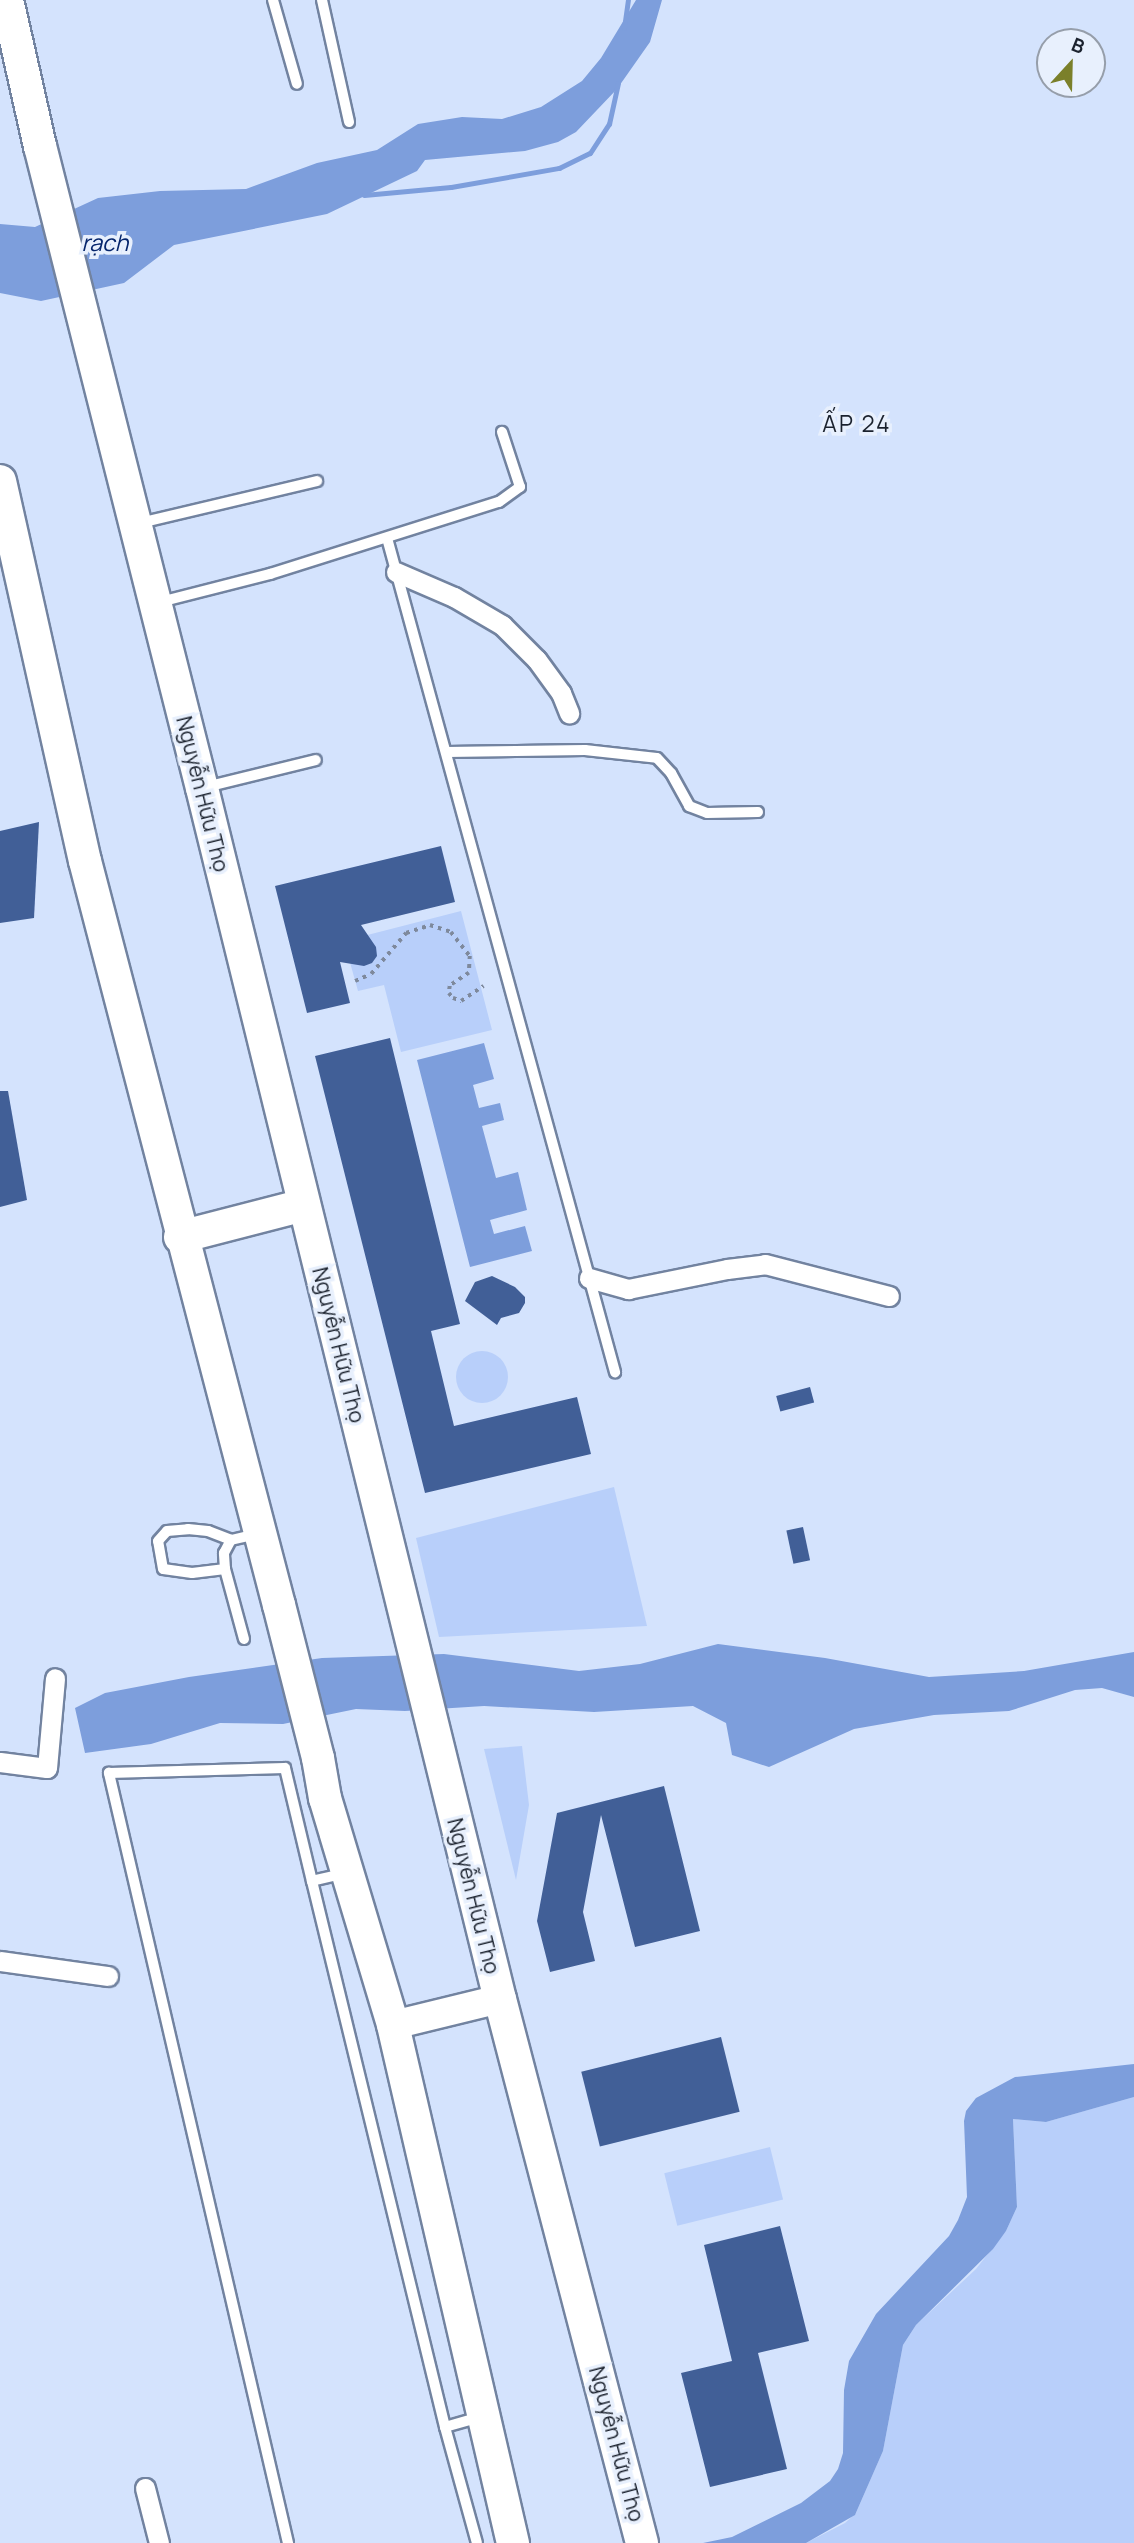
<!DOCTYPE html>
<meta charset="utf-8">
<style>
body{margin:0}
#map{position:relative;width:1134px;height:2543px;overflow:hidden;background:#d4e3fd;font-family:Manrope,sans-serif}
div>[style]{position:absolute}
.green>*{inset:0;background:#b8cffa;transform-origin:0 0}
.round{border-radius:50%}
.water>*{inset:0;background:#7d9edc}
.stream>*{height:5px;margin:-2.5px;padding:0 2.5px;transform-origin:2.5px;border-radius:2.5px;background:#7d9edc}
.building>*{inset:0;background:#415f97;transform-origin:0 0}
.path>*{height:3.5px;margin-top:-1.75px;transform-origin:0;background:repeating-linear-gradient(90deg,#7e899c 0 3.5px,transparent 0 8.5px)}
.roads{filter:drop-shadow(2px 0 #7283a0) drop-shadow(-2px 0 #7283a0) drop-shadow(0 2px #7283a0) drop-shadow(0 -2px #7283a0)}
.lane>*{height:10px;margin:-5px;padding:0 5px;transform-origin:5px;border-radius:5px;background:#fff}
.street>*{height:19px;margin:-9.5px;padding:0 9.5px;transform-origin:9.5px;border-radius:9.5px;background:#fff}
.secondary>*{height:28px;margin:-14px;padding:0 14px;transform-origin:14px;border-radius:14px;background:#fff}
.primary>*{height:32px;margin:-16px;padding:0 16px;transform-origin:16px;border-radius:16px;background:#fff}
span{translate:-50% -50%;white-space:nowrap;text-align:center;line-height:1.15;-webkit-text-stroke:7px #e8f0fd;paint-order:stroke}
.street-label{font-size:21px;color:#1b222e}
.water-label{font-size:23px;color:#05256c;font-style:italic}
.neighbourhood-label{font-size:23px;color:#1b222e;letter-spacing:2px}
.north{position:absolute;left:1036px;top:28px;width:70px;height:70px;box-sizing:border-box;background:#e8f0fd;border:2px solid #969eaa;border-radius:50%;rotate:22deg;font-size:19px;font-weight:700;line-height:28px;text-align:center;color:#1b222e}
.north::after{content:'';display:block;margin:auto;width:24px;height:32px;background:#7b802a;clip-path:polygon(50% 0,100% 100%,50% 72%,0 100%)}
</style>
<div id="map">
<div class="green">
<div style="clip-path:polygon(461px 911px,492px 1030px,401px 1052px,384px 985px,358px 991px,344px 941px)"></div>
<div class="round" style="left:456px;top:1351px;width:52px;height:52px"></div>
<div style="clip-path:polygon(614px 1487px,647px 1626px,439px 1637px,416px 1538px)"></div>
<div style="clip-path:polygon(522px 1746px,529px 1805px,516px 1880px,484px 1749px)"></div>
<div style="clip-path:polygon(1134px 2097px,1134px 2543px,806px 2543px,845px 2523px,856px 2513px,883px 2451px,903px 2345px,916px 2325px,976px 2269px,1006px 2231px,1017px 2207px,1013px 2119px,1046px 2122px)"></div>
<div style="left:770px;top:2147px;width:54px;height:109px;rotate:76deg"></div>
</div>
<div class="water">
<div style="clip-path:polygon(636px 0,662px 0,650px 42px,617px 89px,576px 132px,558px 142px,525px 151px,425px 160px,417px 171px,327px 214px,174px 245px,124px 283px,41px 301px,0 293px,0 224px,35px 227px,98px 198px,160px 191px,246px 189px,317px 163px,377px 150px,418px 124px,462px 117px,502px 119px,541px 107px,582px 81px,601px 58px)"></div>
<div style="clip-path:polygon(484px 1043px,494px 1079px,473px 1085px,479px 1108px,500px 1103px,504px 1120px,482px 1126px,496px 1178px,518px 1172px,527px 1210px,490px 1220px,494px 1234px,525px 1226px,532px 1251px,470px 1267px,417px 1060px)"></div>
<div style="clip-path:polygon(718px 1644px,825px 1658px,929px 1677px,1024px 1671px,1134px 1652px,1134px 1697px,1102px 1688px,1075px 1690px,1009px 1711px,934px 1715px,854px 1729px,769px 1767px,732px 1755px,726px 1723px,693px 1706px,594px 1712px,484px 1706px,405px 1711px,356px 1709px,283px 1724px,220px 1723px,151px 1744px,85px 1753px,75px 1708px,105px 1693px,189px 1677px,322px 1658px,444px 1654px,579px 1671px,640px 1664px)"></div>
<div style="clip-path:polygon(1134px 2064px,1134px 2097px,1046px 2122px,1013px 2119px,1017px 2207px,1006px 2231px,993px 2249px,916px 2325px,903px 2345px,883px 2451px,855px 2515px,806px 2543px,703px 2543px,732px 2537px,801px 2503px,830px 2481px,838px 2469px,843px 2453px,844px 2390px,849px 2361px,876px 2314px,949px 2236px,958px 2220px,967px 2197px,964px 2121px,966px 2111px,976px 2098px,1015px 2077px)"></div>
</div>
<div class="stream">
<div style="left:624px;top:28px;width:28px;rotate:-82deg"></div>
<div style="left:364px;top:195px;width:87px;rotate:-5.3deg"></div>
<div style="left:451px;top:187px;width:110px;rotate:-10deg"></div>
<div style="left:559px;top:168px;width:34px;rotate:-26deg"></div>
<div style="left:590px;top:153px;width:35px;rotate:-57deg"></div>
<div style="left:609px;top:124px;width:42px;rotate:-77.6deg"></div>
</div>
<div class="building">
<div style="clip-path:polygon(39px 822px,34px 918px,0 923px,0 831px)"></div>
<div style="clip-path:polygon(441px 846px,455px 902px,361px 925px,376px 947px,377px 956px,372px 963px,364px 966px,340px 962px,350px 1003px,307px 1013px,275px 886px)"></div>
<div style="clip-path:polygon(390px 1038px,460px 1324px,431px 1331px,454px 1426px,577px 1397px,591px 1454px,425px 1493px,315px 1056px)"></div>
<div style="clip-path:polygon(0 1091px,8px 1091px,27px 1200px,0 1207px)"></div>
<div style="clip-path:polygon(492px 1276px,515px 1287px,525px 1297px,525px 1303px,519px 1313px,501px 1318px,497px 1325px,465px 1301px,475px 1282px)"></div>
<div style="left:810px;top:1387px;width:16px;height:35px;rotate:75deg"></div>
<div style="left:803px;top:1527px;width:34px;height:17px;rotate:78deg"></div>
<div style="clip-path:polygon(664px 1786px,700px 1931px,635px 1947px,601px 1815px,583px 1912px,595px 1961px,550px 1972px,537px 1921px,557px 1813px)"></div>
<div style="left:721px;top:2037px;width:77px;height:144px;rotate:76deg"></div>
<div style="clip-path:polygon(780px 2226px,809px 2341px,758px 2353px,787px 2469px,710px 2487px,681px 2373px,732px 2361px,704px 2245px)"></div>
</div>
<div class="path">
<div style="left:355px;top:981px;width:17px;rotate:-24deg"></div>
<div style="left:371px;top:974px;width:54px;rotate:-49.5deg"></div>
<div style="left:406px;top:933px;width:25px;rotate:-18deg"></div>
<div style="left:430px;top:925px;width:22px;rotate:18deg"></div>
<div style="left:451px;top:932px;width:31px;rotate:52deg"></div>
<div style="left:470px;top:956px;width:17px;rotate:93deg"></div>
<div style="left:469px;top:973px;width:23px;rotate:146deg"></div>
<div style="left:450px;top:986px;width:7px;rotate:98deg"></div>
<div style="left:449px;top:993px;width:6px;rotate:51deg"></div>
<div style="left:453px;top:998px;width:9px;rotate:21deg"></div>
<div style="left:461px;top:1001px;width:27px;rotate:-34deg"></div>
</div>
<div class="roads">
<div class="lane">
<div style="left:273px;top:0;width:87px;rotate:74.1deg"></div>
<div style="left:322px;top:0;width:125px;rotate:77.5deg"></div>
<div style="left:140px;top:523px;width:182px;rotate:-13.3deg"></div>
<div style="left:387px;top:538px;width:865px;rotate:74.71deg"></div>
<div style="left:160px;top:602px;width:114px;rotate:-14.3deg"></div>
<div style="left:270px;top:574px;width:240px;rotate:-17.5deg"></div>
<div style="left:499px;top:502px;width:26px;rotate:-36deg"></div>
<div style="left:520px;top:487px;width:58px;rotate:-108.1deg"></div>
<div style="left:447px;top:752px;width:138px;rotate:-0.8deg"></div>
<div style="left:585px;top:750px;width:72px;rotate:6.3deg"></div>
<div style="left:657px;top:758px;width:21px;rotate:47deg"></div>
<div style="left:671px;top:773px;width:38px;rotate:61deg"></div>
<div style="left:689px;top:806px;width:19px;rotate:21deg"></div>
<div style="left:707px;top:813px;width:51px;rotate:-1.1deg"></div>
<div style="left:206px;top:787px;width:113px;rotate:-13.8deg"></div>
<div style="left:225px;top:1569px;width:33px;rotate:173deg"></div>
<div style="left:192px;top:1573px;width:29px;rotate:-172deg"></div>
<div style="left:163px;top:1569px;width:28px;rotate:-100deg"></div>
<div style="left:158px;top:1541px;width:13px;rotate:-48deg"></div>
<div style="left:167px;top:1531px;width:21px;rotate:-5deg"></div>
<div style="left:188px;top:1529px;width:20px;rotate:6deg"></div>
<div style="left:208px;top:1531px;width:25px;rotate:21deg"></div>
<div style="left:244px;top:1639px;width:73px;rotate:-105.2deg"></div>
<div style="left:225px;top:1569px;width:16px;rotate:-94deg"></div>
<div style="left:224px;top:1553px;width:15px;rotate:-62deg"></div>
<div style="left:231px;top:1540px;width:26px;rotate:-13deg"></div>
<div style="left:342px;top:1874px;width:31px;rotate:167deg"></div>
<div style="left:312px;top:1881px;width:562px;rotate:76.31deg"></div>
<div style="left:445px;top:2427px;width:36px;rotate:-16deg"></div>
<div style="left:445px;top:2427px;width:120px;rotate:74.6deg"></div>
<div style="left:288px;top:2543px;width:791px;rotate:-103.09deg"></div>
<div style="left:109px;top:1773px;width:176px;rotate:-1.6deg"></div>
<div style="left:285px;top:1768px;width:116px;rotate:76.6deg"></div>
</div>
<div class="street">
<div style="left:396px;top:572px;width:63px;rotate:23.3deg"></div>
<div style="left:454px;top:597px;width:56px;rotate:30.3deg"></div>
<div style="left:502px;top:625px;width:49px;rotate:45deg"></div>
<div style="left:537px;top:660px;width:41px;rotate:54deg"></div>
<div style="left:561px;top:693px;width:22px;rotate:68deg"></div>
<div style="left:589px;top:1278px;width:41px;rotate:15.8deg"></div>
<div style="left:628px;top:1289px;width:101px;rotate:-11.4deg"></div>
<div style="left:727px;top:1269px;width:38px;rotate:-7deg"></div>
<div style="left:765px;top:1264px;width:128px;rotate:14.5deg"></div>
<div style="left:0;top:1762px;width:47px;rotate:7.3deg"></div>
<div style="left:47px;top:1768px;width:90px;rotate:-84.9deg"></div>
<div style="left:0;top:1961px;width:109px;rotate:7.9deg"></div>
<div style="left:145px;top:2488px;width:57px;rotate:75.7deg"></div>
</div>
<div class="secondary">
<div style="left:393px;top:2025px;width:110px;rotate:-13.7deg"></div>
</div>
<div class="primary">
<div style="left:7px;top:0;width:150px;rotate:77.3deg"></div>
<div style="left:40px;top:146px;width:662px;rotate:75.84deg"></div>
<div style="left:202px;top:788px;width:1247px;rotate:76.18deg"></div>
<div style="left:500px;top:1999px;width:562px;rotate:75.37deg"></div>
<div style="left:0;top:481px;width:389px;rotate:77.4deg"></div>
<div style="left:85px;top:861px;width:769px;rotate:75.39deg"></div>
<div style="left:279px;top:1605px;width:158px;rotate:75.7deg"></div>
<div style="left:318px;top:1758px;width:41px;rotate:80.1deg"></div>
<div style="left:325px;top:1798px;width:237px;rotate:73.3deg"></div>
<div style="left:393px;top:2025px;width:532px;rotate:76.96deg"></div>
<div style="left:180px;top:1237px;width:128px;rotate:-14.5deg"></div>
</div>
</div>
<div class="street-label">
<span style="left:203px;top:794px;rotate:76deg">Nguyễn Hữu Thọ</span>
<span style="left:339px;top:1345px;rotate:76deg">Nguyễn Hữu Thọ</span>
<span style="left:474px;top:1896px;rotate:76deg">Nguyễn Hữu Thọ</span>
<span style="left:617px;top:2444px;rotate:75deg">Nguyễn Hữu Thọ</span>
</div>
<div class="water-label">
<span style="left:105px;top:242px">rạch</span>
</div>
<div class="neighbourhood-label">
<span style="left:857px;top:423px">ẤP 24</span>
</div>
<div class="north">B</div>
</div>
